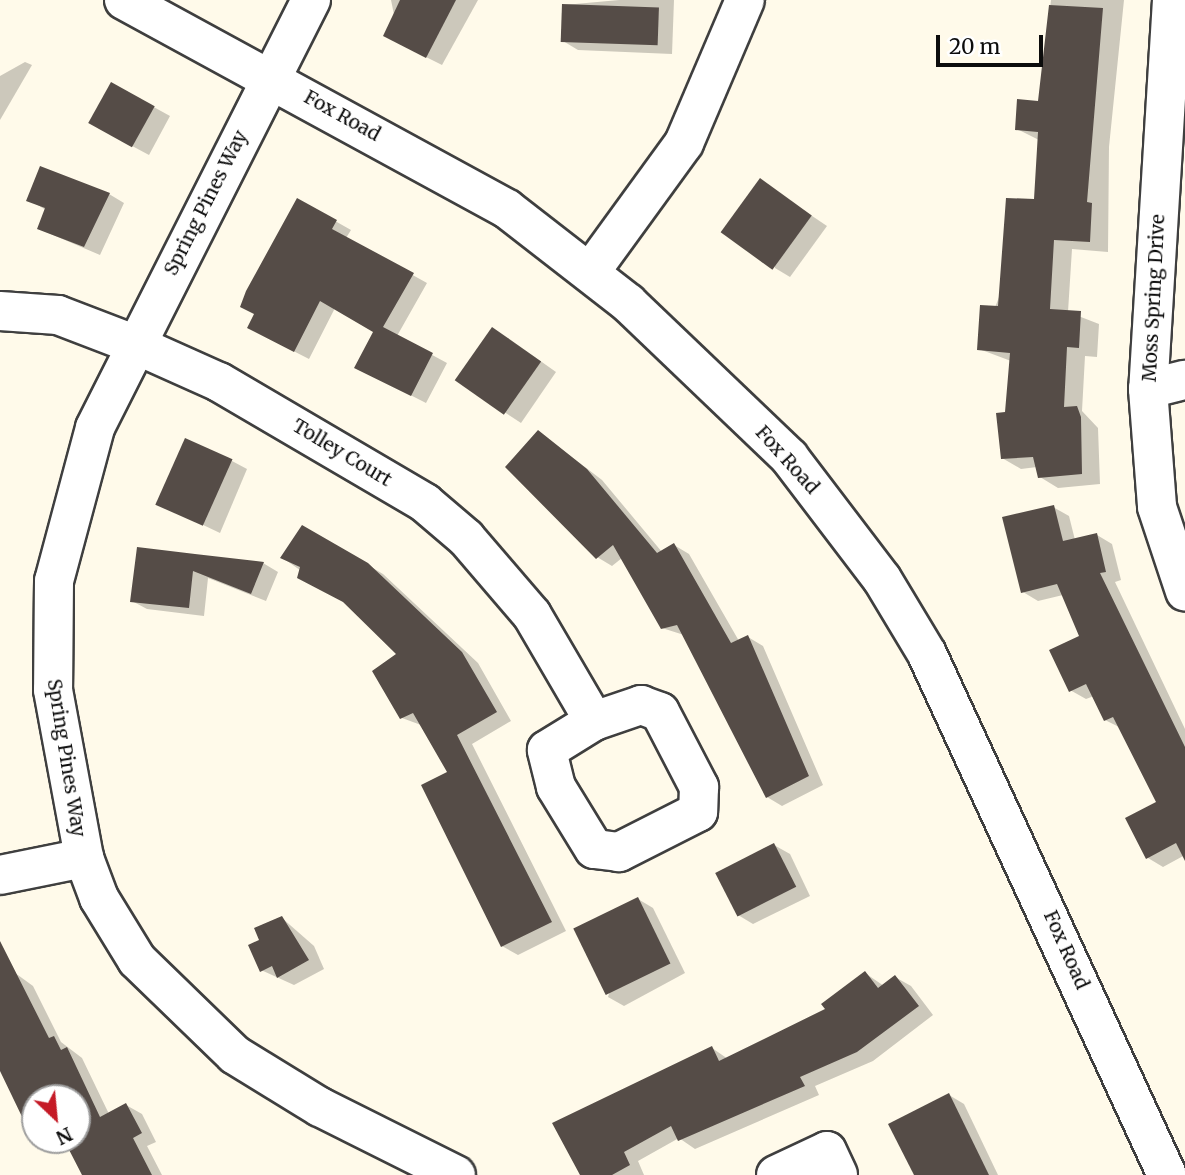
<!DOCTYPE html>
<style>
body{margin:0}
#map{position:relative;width:1185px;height:1175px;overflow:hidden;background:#fffaea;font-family:Merriweather,serif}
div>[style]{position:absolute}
.shadow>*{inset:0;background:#0003}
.building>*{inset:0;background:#554c47;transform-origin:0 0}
.roads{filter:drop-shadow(2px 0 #3f3f3f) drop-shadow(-2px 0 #3f3f3f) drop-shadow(0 2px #3f3f3f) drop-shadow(0 -2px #3f3f3f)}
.minor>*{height:38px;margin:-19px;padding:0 19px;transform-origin:19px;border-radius:19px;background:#fff}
span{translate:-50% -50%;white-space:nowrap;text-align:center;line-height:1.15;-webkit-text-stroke:7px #fff;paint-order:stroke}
.street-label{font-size:19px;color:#0c0c0c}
.north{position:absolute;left:21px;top:1084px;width:70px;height:70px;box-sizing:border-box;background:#fff;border:2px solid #9e9e9e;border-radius:50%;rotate:154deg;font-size:19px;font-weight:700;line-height:28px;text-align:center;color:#0c0c0c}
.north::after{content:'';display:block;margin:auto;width:24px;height:32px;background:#c51a26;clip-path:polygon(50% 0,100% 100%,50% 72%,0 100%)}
.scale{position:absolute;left:936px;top:35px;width:107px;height:32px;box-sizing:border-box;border:4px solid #0c0c0c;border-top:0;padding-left:9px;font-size:21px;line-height:24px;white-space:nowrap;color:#0c0c0c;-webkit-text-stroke:5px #fff;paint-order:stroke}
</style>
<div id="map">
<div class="shadow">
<div style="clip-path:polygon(391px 0,478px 0,442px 65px,400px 44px)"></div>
<div style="clip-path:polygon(619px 0,674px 0,672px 54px,578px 50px,563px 41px,564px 5px)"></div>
<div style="clip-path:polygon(1051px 0,1124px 0,1109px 147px,1108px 252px,1072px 249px,1068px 312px,1099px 324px,1097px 357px,1085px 356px,1082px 411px,1098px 428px,1100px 484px,1058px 488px,1040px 477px,1037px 467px,1021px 469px,1002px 458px,1011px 361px,979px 349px,1036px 201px,1039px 140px,1017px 129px,1039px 102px)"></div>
<div style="clip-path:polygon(25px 62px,32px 65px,0 120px,0 76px)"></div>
<div style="clip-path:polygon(112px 84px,170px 116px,149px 155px,106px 132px)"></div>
<div style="clip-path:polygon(760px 181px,827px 226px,790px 277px,775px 268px)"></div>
<div style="clip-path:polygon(109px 194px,124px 203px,100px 255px,39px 229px,46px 210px,29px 200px)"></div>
<div style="clip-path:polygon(298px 200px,351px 230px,346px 238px,427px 283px,397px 336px,447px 363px,426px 403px,371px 375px,375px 331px,335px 308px,309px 359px,264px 336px)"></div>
<div style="clip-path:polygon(508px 338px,556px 372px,521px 423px,457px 381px)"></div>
<div style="clip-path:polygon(539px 432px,602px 480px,662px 552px,674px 545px,689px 554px,739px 641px,748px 637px,763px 646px,823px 785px,782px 806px,767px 797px,684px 635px,662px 628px,622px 558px,612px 566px,597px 557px)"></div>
<div style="clip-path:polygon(232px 461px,247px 469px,220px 533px,159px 504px)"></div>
<div style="clip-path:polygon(1053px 507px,1069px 516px,1075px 540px,1097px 535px,1112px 544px,1121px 580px,1115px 582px,1185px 729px,1185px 855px,1163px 867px,1148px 858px,1158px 803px,1121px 728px,1105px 720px,1094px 696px,1086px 699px,1070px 690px,1081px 637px,1063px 595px,1038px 601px,1023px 592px)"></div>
<div style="clip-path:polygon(303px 527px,383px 574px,478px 663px,511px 721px,472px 744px,566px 931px,518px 955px,502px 946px,449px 773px,421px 725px,402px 718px,399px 654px,346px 603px,283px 558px)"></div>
<div style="clip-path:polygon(138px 549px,263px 563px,278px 572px,266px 601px,208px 578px,204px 616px,147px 609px,132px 601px)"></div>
<div style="clip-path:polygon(774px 845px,790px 854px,810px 896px,753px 924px,738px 915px)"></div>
<div style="clip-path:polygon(638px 899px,653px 908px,685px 973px,624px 1006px,608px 997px)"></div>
<div style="clip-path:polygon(282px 918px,314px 946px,324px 969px,294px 985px,261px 970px,262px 941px)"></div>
<div style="clip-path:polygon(0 962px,33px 986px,61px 1042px,82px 1058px,109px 1114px,126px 1105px,142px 1114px,156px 1142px,147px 1146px,162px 1175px,84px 1175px,66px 1140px,77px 1140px,77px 1098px,35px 1098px,35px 1127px,26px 1122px,0 1068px)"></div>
<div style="clip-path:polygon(865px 973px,884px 986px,895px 977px,911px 986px,933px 1015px,873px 1061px,815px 1086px,819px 1095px,695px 1149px,679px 1138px,638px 1161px,644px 1175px,582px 1175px,712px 1048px,728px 1059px,828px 1010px)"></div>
<div style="clip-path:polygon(949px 1095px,964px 1104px,998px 1175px,916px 1175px)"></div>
</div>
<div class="building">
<div style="clip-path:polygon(400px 0,456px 0,426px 58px,383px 36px)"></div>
<div style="left:562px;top:4px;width:97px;height:38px;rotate:2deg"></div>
<div style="clip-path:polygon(1049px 5px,1103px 8px,1087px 202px,1092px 203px,1090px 242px,1054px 240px,1050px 309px,1081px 311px,1079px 348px,1067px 347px,1064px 407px,1077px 406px,1081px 417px,1082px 474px,1038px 478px,1033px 457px,1001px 459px,996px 413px,1005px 412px,1010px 353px,977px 350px,980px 305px,998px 306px,1006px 198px,1034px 199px,1038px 132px,1015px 130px,1017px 99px,1038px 101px)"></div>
<div style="left:111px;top:82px;width:50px;height:47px;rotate:29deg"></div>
<div style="clip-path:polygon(40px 166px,110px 193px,84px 247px,37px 229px,45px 208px,26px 201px)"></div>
<div style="left:760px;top:178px;width:64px;height:67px;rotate:36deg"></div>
<div style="clip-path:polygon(297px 198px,337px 220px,332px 229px,414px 273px,383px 327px,433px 353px,411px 396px,354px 368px,373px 332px,320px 301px,294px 352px,247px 328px,254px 314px,240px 307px,246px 291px)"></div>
<div style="left:492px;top:327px;width:60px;height:65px;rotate:35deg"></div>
<div style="clip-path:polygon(538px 430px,587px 469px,657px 553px,674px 543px,731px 643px,748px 635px,809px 776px,766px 798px,677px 625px,661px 629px,613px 545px,596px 559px,505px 467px)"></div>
<div style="left:185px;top:438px;width:52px;height:73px;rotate:24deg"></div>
<div style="clip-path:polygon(1054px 505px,1063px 541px,1097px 533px,1106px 572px,1100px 573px,1185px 747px,1185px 861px,1176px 843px,1146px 859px,1125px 818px,1156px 802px,1113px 717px,1104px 721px,1086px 684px,1069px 692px,1049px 650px,1079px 636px,1057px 584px,1021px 593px,1002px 517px)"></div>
<div style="clip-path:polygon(302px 525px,368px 563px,462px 652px,497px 712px,457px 735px,552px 922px,501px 947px,421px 785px,447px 772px,413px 713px,400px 719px,372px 671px,396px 654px,343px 602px,297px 578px,300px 567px,280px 558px)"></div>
<div style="clip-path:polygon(137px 547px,195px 554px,264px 562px,251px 594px,193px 571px,189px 608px,130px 602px)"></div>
<div style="left:774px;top:843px;width:49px;height:66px;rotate:63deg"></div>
<div style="left:638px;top:897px;width:74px;height:72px;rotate:64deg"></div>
<div style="clip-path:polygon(282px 916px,309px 960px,277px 978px,272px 966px,260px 972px,248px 945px,259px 940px,254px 928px)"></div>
<div style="clip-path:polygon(0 941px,49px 1038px,54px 1036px,61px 1050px,67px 1047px,100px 1117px,126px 1103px,142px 1133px,133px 1138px,152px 1175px,82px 1175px,64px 1140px,77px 1140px,77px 1098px,35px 1098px,35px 1118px,25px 1123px,0 1071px)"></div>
<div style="clip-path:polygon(865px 971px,878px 988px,895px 975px,919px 1006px,857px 1052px,800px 1077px,805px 1086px,678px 1141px,671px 1126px,624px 1152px,630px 1165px,612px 1175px,580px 1175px,552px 1123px,712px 1046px,719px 1061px,825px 1009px,821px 1004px)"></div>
<div style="clip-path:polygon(949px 1093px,989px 1175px,914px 1175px,888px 1124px)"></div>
</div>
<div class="roads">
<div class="minor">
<div style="left:124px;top:0;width:436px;rotate:28.6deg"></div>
<div style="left:507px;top:209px;width:153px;rotate:37.8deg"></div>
<div style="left:628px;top:303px;width:223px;rotate:43.7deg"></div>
<div style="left:789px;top:457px;width:153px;rotate:52.7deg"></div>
<div style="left:882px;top:579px;width:87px;rotate:59deg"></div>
<div style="left:927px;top:654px;width:574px;rotate:65.27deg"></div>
<div style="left:311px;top:0;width:479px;rotate:116.8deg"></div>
<div style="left:95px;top:428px;width:158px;rotate:105deg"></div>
<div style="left:54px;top:581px;width:109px;rotate:90.5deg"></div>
<div style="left:53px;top:690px;width:171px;rotate:79.5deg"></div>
<div style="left:84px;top:858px;width:43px;rotate:69.4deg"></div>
<div style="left:99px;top:898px;width:73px;rotate:58.5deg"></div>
<div style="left:137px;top:960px;width:136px;rotate:44.1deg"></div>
<div style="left:235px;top:1055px;width:100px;rotate:31.5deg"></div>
<div style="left:320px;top:1107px;width:152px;rotate:26.6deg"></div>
<div style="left:1172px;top:0;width:390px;rotate:93.5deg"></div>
<div style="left:1148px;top:389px;width:118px;rotate:85.6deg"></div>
<div style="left:1157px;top:507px;width:89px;rotate:71.6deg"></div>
<div style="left:591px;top:271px;width:158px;rotate:-54deg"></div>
<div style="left:684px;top:143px;width:155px;rotate:-66.9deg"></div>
<div style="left:0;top:311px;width:58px;rotate:3.9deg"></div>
<div style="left:58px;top:315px;width:81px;rotate:20.9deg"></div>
<div style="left:134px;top:344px;width:93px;rotate:24.1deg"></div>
<div style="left:219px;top:382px;width:239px;rotate:30.4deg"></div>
<div style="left:425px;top:503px;width:54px;rotate:40.5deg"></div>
<div style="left:466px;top:538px;width:101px;rotate:49.4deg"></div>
<div style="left:532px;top:615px;width:123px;rotate:59.7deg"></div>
<div style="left:1148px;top:389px;width:38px;rotate:-14deg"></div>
<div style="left:641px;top:705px;width:20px;rotate:20deg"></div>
<div style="left:660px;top:712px;width:85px;rotate:62.5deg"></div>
<div style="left:699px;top:787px;width:25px;rotate:92deg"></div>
<div style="left:698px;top:812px;width:89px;rotate:153.1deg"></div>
<div style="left:619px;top:852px;width:25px;rotate:-173deg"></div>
<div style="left:594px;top:849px;width:73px;rotate:-121.5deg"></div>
<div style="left:556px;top:787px;width:38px;rotate:-104deg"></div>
<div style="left:547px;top:750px;width:55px;rotate:-31.7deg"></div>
<div style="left:594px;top:721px;width:50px;rotate:-18.8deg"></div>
<div style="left:0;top:875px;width:86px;rotate:-11.4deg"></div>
<div style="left:776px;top:1175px;width:56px;rotate:-25.2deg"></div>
<div style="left:827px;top:1151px;width:26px;rotate:65deg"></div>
</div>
</div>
<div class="street-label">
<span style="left:342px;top:116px;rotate:29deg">Fox Road</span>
<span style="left:206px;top:203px;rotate:-63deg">Spring Pines Way</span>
<span style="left:1154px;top:298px;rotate:-87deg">Moss Spring Drive</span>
<span style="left:342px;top:453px;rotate:31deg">Tolley Court</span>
<span style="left:787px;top:460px;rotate:48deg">Fox Road</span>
<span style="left:66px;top:758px;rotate:81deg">Spring Pines Way</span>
<span style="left:1066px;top:950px;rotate:66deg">Fox Road</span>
</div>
<div class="north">N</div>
<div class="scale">20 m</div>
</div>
